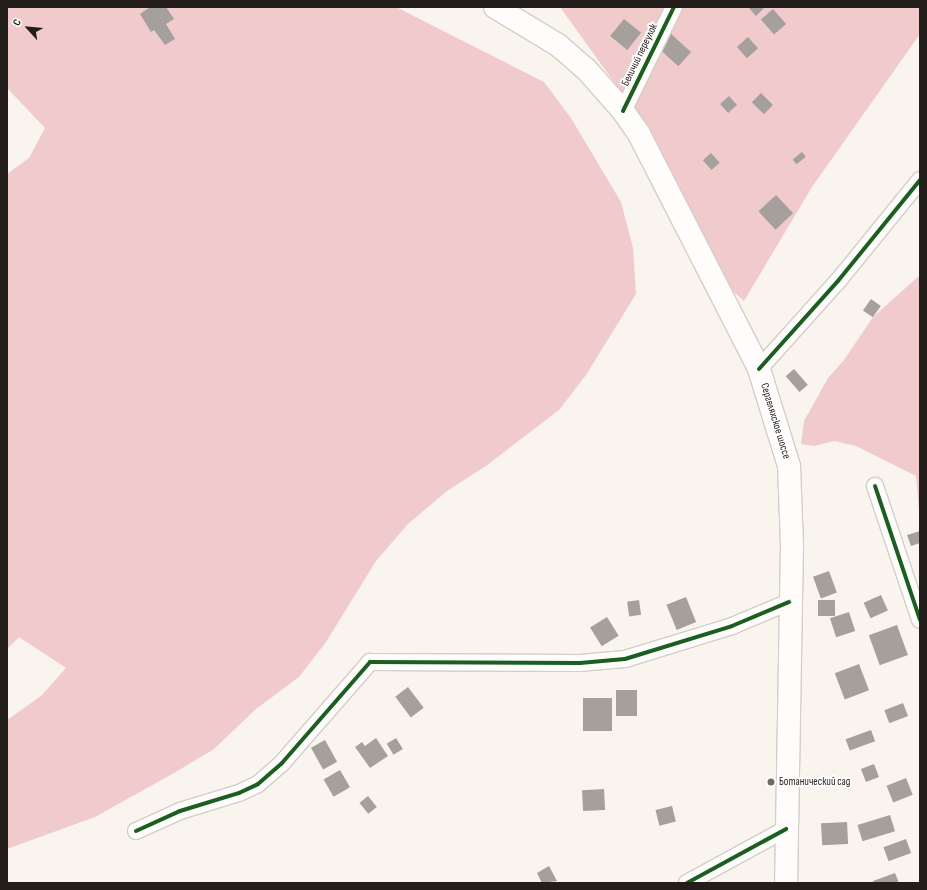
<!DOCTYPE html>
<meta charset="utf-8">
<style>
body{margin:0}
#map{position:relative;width:927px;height:890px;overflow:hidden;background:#faf4ee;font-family:"Sofia Sans Condensed",sans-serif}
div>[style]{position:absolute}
.forest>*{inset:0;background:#f1cacc}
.building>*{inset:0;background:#a5a09c;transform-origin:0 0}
.roads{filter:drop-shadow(1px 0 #d3cec8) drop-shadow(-1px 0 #d3cec8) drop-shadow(0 1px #d3cec8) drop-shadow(0 -1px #d3cec8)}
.minor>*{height:16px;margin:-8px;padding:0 8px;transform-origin:8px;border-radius:8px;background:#fefdfc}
.secondary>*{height:22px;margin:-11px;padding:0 11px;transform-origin:11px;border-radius:11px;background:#fefdfc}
.cycleway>*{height:4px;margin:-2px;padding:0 2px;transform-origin:2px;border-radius:2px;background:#1b5e20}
.dots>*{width:11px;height:11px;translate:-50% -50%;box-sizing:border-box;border:2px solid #fff;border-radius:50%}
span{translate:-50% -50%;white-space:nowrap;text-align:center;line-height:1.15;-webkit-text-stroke:4px #fff;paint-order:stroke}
.street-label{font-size:11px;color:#241e1a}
.poi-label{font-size:11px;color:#241e1a}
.left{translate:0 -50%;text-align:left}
.frame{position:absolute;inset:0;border:8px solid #241e1a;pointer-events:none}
.north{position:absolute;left:8px;top:8px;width:40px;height:40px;-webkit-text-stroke:3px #fff;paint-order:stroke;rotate:297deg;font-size:11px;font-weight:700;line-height:16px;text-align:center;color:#241e1a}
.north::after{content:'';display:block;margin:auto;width:14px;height:18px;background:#241e1a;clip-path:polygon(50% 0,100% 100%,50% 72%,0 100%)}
</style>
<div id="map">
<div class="forest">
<div style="clip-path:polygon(7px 7px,396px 7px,544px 82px,571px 118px,621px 202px,633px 248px,636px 294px,586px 375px,559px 410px,486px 466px,447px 491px,408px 524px,376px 561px,326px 642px,299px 677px,256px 709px,214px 749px,174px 773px,95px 817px,7px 849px,7px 720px,41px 696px,66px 668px,19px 637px,7px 649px,7px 174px,29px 158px,45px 128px,7px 88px)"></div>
<div style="clip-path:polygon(560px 7px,920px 7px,920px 34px,812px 187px,744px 301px,718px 278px,647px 128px)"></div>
<div style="clip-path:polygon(920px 275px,920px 522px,916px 476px,856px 446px,834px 441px,814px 446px,801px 444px,804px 421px,828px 378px,844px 360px,873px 317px)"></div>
</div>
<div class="building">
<div style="clip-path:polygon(150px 7px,166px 7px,174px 19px,166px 24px,175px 39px,165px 45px,154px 30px,151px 32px,140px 14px)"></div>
<div style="clip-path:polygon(748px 7px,765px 7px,756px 16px)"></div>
<div style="left:773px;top:9px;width:20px;height:16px;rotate:49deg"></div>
<div style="left:624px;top:19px;width:22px;height:22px;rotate:39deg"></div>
<div style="left:671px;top:34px;width:27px;height:19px;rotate:42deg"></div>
<div style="left:748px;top:37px;width:15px;height:15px;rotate:48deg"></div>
<div style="left:761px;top:93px;width:17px;height:13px;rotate:45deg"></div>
<div style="left:729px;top:96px;width:12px;height:12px;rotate:48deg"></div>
<div style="left:802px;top:152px;width:6px;height:12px;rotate:51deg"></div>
<div style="left:711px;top:153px;width:13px;height:11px;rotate:48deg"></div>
<div style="left:776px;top:195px;width:25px;height:24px;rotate:47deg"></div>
<div style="left:871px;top:299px;width:12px;height:14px;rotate:35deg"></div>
<div style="left:794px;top:369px;width:21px;height:11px;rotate:49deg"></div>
<div style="clip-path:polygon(920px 531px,920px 543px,911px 546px,907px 535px)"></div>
<div style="left:829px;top:571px;width:23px;height:17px;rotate:70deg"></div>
<div style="left:881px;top:595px;width:17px;height:19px;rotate:66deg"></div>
<div style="left:686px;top:597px;width:27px;height:21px;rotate:68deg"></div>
<div style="left:639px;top:600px;width:15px;height:12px;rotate:82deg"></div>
<div style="left:818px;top:600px;width:17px;height:16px"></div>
<div style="left:849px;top:612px;width:20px;height:20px;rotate:72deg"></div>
<div style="left:607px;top:617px;width:22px;height:20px;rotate:58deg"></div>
<div style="left:897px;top:625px;width:32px;height:30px;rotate:70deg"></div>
<div style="left:859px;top:664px;width:28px;height:26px;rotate:69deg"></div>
<div style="left:408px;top:687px;width:26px;height:16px;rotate:53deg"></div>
<div style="left:616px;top:690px;width:21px;height:26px"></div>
<div style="left:583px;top:698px;width:29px;height:33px"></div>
<div style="left:903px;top:703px;width:14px;height:20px;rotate:69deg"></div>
<div style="left:871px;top:730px;width:12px;height:27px;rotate:70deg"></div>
<div style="clip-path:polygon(376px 738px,388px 756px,370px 768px,355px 747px,362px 742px,365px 746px)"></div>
<div style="left:396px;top:738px;width:13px;height:11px;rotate:58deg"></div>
<div style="left:325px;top:740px;width:25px;height:16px;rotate:61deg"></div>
<div style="left:874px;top:764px;width:14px;height:14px;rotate:69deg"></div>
<div style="left:340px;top:770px;width:20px;height:19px;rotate:60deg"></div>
<div style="left:906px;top:778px;width:18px;height:21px;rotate:68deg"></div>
<div style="left:604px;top:789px;width:21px;height:22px;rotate:87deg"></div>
<div style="left:368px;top:796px;width:14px;height:11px;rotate:51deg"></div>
<div style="left:672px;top:806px;width:16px;height:17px;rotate:76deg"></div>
<div style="left:890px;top:815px;width:17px;height:34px;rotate:73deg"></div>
<div style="left:847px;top:822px;width:22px;height:26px;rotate:87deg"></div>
<div style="left:906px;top:839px;width:15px;height:24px;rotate:70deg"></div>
<div style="clip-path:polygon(549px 866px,557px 881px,542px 883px,537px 873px)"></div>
<div style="clip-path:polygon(895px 873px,899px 883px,873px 883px,873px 881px)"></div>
</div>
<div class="roads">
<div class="minor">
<div style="left:623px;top:111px;width:116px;rotate:-63.9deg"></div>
<div style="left:759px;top:369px;width:118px;rotate:-48.1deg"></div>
<div style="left:838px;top:281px;width:130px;rotate:-50.9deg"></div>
<div style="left:875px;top:486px;width:141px;rotate:71.4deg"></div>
<div style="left:136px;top:831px;width:48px;rotate:-24.4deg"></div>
<div style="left:180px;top:811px;width:62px;rotate:-17deg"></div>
<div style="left:239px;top:793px;width:21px;rotate:-25deg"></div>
<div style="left:258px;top:784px;width:32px;rotate:-41deg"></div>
<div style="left:282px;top:763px;width:134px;rotate:-48.9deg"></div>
<div style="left:370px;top:662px;width:210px;rotate:0.3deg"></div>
<div style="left:580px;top:663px;width:45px;rotate:-5.1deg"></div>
<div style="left:625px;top:659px;width:112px;rotate:-17.1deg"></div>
<div style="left:732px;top:626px;width:62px;rotate:-22.8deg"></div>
<div style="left:687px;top:883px;width:113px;rotate:-28.6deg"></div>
</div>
<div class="secondary">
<div style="left:495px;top:7px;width:74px;rotate:31.1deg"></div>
<div style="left:558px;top:45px;width:37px;rotate:41deg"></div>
<div style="left:586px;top:69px;width:56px;rotate:48.6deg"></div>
<div style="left:623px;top:111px;width:28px;rotate:55deg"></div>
<div style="left:639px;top:134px;width:264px;rotate:62.9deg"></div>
<div style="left:759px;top:369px;width:102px;rotate:72.8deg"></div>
<div style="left:789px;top:466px;width:78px;rotate:87.8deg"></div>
<div style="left:792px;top:544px;width:339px;rotate:91deg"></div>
</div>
</div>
<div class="cycleway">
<div style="left:623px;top:111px;width:116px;rotate:-63.9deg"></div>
<div style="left:759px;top:369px;width:118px;rotate:-48.1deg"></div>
<div style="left:838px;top:281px;width:130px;rotate:-50.9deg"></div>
<div style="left:875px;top:486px;width:141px;rotate:71.4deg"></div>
<div style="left:136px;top:831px;width:48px;rotate:-24.4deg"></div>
<div style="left:180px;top:811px;width:62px;rotate:-17deg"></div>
<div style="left:239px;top:793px;width:21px;rotate:-25deg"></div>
<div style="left:258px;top:784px;width:32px;rotate:-41deg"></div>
<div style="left:282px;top:763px;width:134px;rotate:-48.9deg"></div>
<div style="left:370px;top:662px;width:210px;rotate:0.3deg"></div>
<div style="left:580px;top:663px;width:45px;rotate:-5.1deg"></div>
<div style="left:625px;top:659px;width:112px;rotate:-17.1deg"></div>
<div style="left:732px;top:626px;width:62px;rotate:-22.8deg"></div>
<div style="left:687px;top:883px;width:113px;rotate:-28.6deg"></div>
</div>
<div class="dots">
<div style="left:771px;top:782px;background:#6f6964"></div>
</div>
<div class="street-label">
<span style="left:640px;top:55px;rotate:-64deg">Беличий переулок</span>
<span style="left:775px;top:421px;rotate:73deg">Сергеляхское шоссе</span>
</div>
<div class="poi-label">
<span class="left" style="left:779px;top:782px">Ботанический сад</span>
</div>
<div class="frame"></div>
<div class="north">С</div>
</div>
